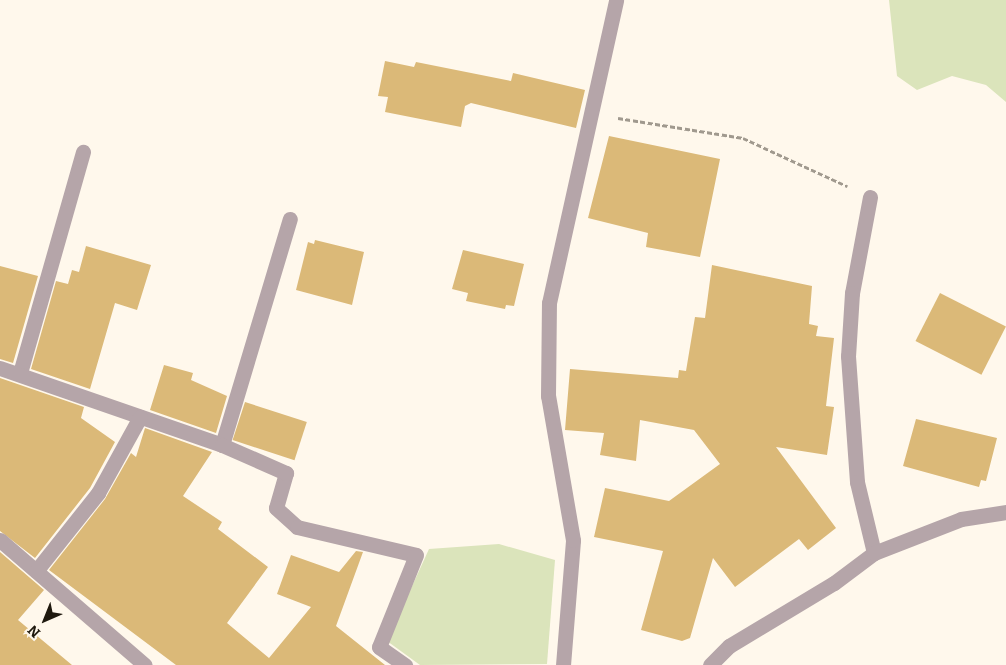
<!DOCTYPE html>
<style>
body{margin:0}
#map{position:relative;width:1006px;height:665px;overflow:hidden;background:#fff8ec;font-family:Bitter,serif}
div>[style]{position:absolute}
.green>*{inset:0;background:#dbe4bb}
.building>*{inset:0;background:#dbb978;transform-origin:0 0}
.path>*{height:3px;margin-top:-1.5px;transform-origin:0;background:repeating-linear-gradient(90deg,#a0998e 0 5px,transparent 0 7.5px)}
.lane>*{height:15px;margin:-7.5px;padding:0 7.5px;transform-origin:7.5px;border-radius:7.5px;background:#b5a5a9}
.street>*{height:15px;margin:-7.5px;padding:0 7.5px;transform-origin:7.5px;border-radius:7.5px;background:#b5a5a9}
span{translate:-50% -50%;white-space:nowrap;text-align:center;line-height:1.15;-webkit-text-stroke:4px #fff8ec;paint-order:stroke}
.north{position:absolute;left:20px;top:595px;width:50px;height:50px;-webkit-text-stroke:4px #fff8ec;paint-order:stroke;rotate:224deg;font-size:14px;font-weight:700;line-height:20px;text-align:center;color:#1f190e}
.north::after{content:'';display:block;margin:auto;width:18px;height:22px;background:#1f190e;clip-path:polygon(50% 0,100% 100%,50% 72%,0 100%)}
</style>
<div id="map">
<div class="green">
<div style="clip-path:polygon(889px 0,1006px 0,1006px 102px,986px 85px,952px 76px,917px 90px,897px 76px)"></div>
<div style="clip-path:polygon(499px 544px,555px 560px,547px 664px,420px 665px,387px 641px,429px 549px)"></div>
</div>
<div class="building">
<div style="clip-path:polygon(385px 61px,414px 67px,416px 62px,511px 81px,513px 73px,585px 90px,576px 128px,471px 103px,465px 106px,461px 127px,385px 112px,388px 97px,378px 96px)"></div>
<div style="clip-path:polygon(609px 136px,720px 159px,700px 257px,646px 247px,648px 233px,588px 218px)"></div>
<div style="clip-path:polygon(315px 240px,364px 252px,352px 305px,296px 290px,308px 242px,314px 244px)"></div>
<div style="clip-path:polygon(86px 246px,151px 265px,137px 310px,115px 303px,90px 389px,31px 369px,56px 281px,68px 284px,72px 270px,79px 272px)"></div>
<div style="clip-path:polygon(463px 250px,524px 264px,514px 306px,506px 305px,505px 309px,466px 301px,468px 293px,452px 289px)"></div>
<div style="clip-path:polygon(712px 265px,812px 286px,809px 324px,818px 326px,816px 336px,834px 338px,826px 406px,834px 407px,827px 455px,776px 447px,836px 528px,808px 550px,799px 539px,735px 587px,713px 558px,690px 638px,682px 641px,641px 630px,663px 551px,594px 537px,605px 488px,669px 501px,720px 464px,694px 430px,640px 420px,636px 461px,600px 455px,604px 433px,565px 430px,570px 369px,678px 378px,679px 370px,686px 371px,695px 317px,705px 318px)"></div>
<div style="clip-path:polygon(0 266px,38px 276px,13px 363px,0 359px)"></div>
<div style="left:940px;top:293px;width:74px;height:54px;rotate:27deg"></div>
<div style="clip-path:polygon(164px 365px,193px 373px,191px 380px,227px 396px,216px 433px,150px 410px)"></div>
<div style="clip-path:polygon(0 378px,84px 407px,81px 418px,115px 442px,90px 488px,35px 558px,0 531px)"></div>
<div style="left:245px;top:402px;width:65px;height:40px;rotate:18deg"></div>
<div style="clip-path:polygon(916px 419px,997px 438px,986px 481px,981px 480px,979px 487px,903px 466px)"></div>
<div style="clip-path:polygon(145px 428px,212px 452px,183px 496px,222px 522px,218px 529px,268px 567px,227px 623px,269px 658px,311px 607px,277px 594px,291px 555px,339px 572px,356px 551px,363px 552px,336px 626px,385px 665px,176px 665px,49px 570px,105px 499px,131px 453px,136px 457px)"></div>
<div style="clip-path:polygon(0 552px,44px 590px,18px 620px,72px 665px,0 665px)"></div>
</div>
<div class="path">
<div style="left:618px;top:118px;width:127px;rotate:9.1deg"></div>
<div style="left:743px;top:138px;width:115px;rotate:24.8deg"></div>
</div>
<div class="lane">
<div style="left:20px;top:373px;width:230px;rotate:-74.1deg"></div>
<div style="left:222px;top:445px;width:236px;rotate:-73.3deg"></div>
<div style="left:286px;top:473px;width:36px;rotate:106deg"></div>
<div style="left:276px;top:508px;width:28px;rotate:42deg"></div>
<div style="left:297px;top:527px;width:122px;rotate:13.2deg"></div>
<div style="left:416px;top:555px;width:99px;rotate:111.9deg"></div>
<div style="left:379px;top:647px;width:32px;rotate:35deg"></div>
</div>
<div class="street">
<div style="left:870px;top:197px;width:98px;rotate:100.6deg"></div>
<div style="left:852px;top:293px;width:63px;rotate:93.6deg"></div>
<div style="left:848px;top:356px;width:126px;rotate:85.9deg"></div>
<div style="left:857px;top:482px;width:73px;rotate:76.5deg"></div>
<div style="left:0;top:368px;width:235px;rotate:19.1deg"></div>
<div style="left:222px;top:445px;width:70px;rotate:23.6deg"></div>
<div style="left:0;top:540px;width:191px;rotate:40.8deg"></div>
<div style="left:36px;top:571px;width:100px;rotate:-51.5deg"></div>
<div style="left:98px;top:493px;width:87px;rotate:-61.1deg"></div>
<div style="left:563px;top:665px;width:125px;rotate:-85.4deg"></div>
<div style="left:573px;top:540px;width:146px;rotate:-99.8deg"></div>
<div style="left:548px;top:396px;width:93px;rotate:-89.4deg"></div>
<div style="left:549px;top:303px;width:310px;rotate:-77.5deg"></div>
<div style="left:710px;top:665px;width:27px;rotate:-45deg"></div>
<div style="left:729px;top:646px;width:122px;rotate:-31deg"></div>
<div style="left:834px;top:583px;width:50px;rotate:-36.9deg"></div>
<div style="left:874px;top:553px;width:93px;rotate:-21.3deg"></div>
<div style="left:961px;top:519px;width:46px;rotate:-8.8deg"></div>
</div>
<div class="north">N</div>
</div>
